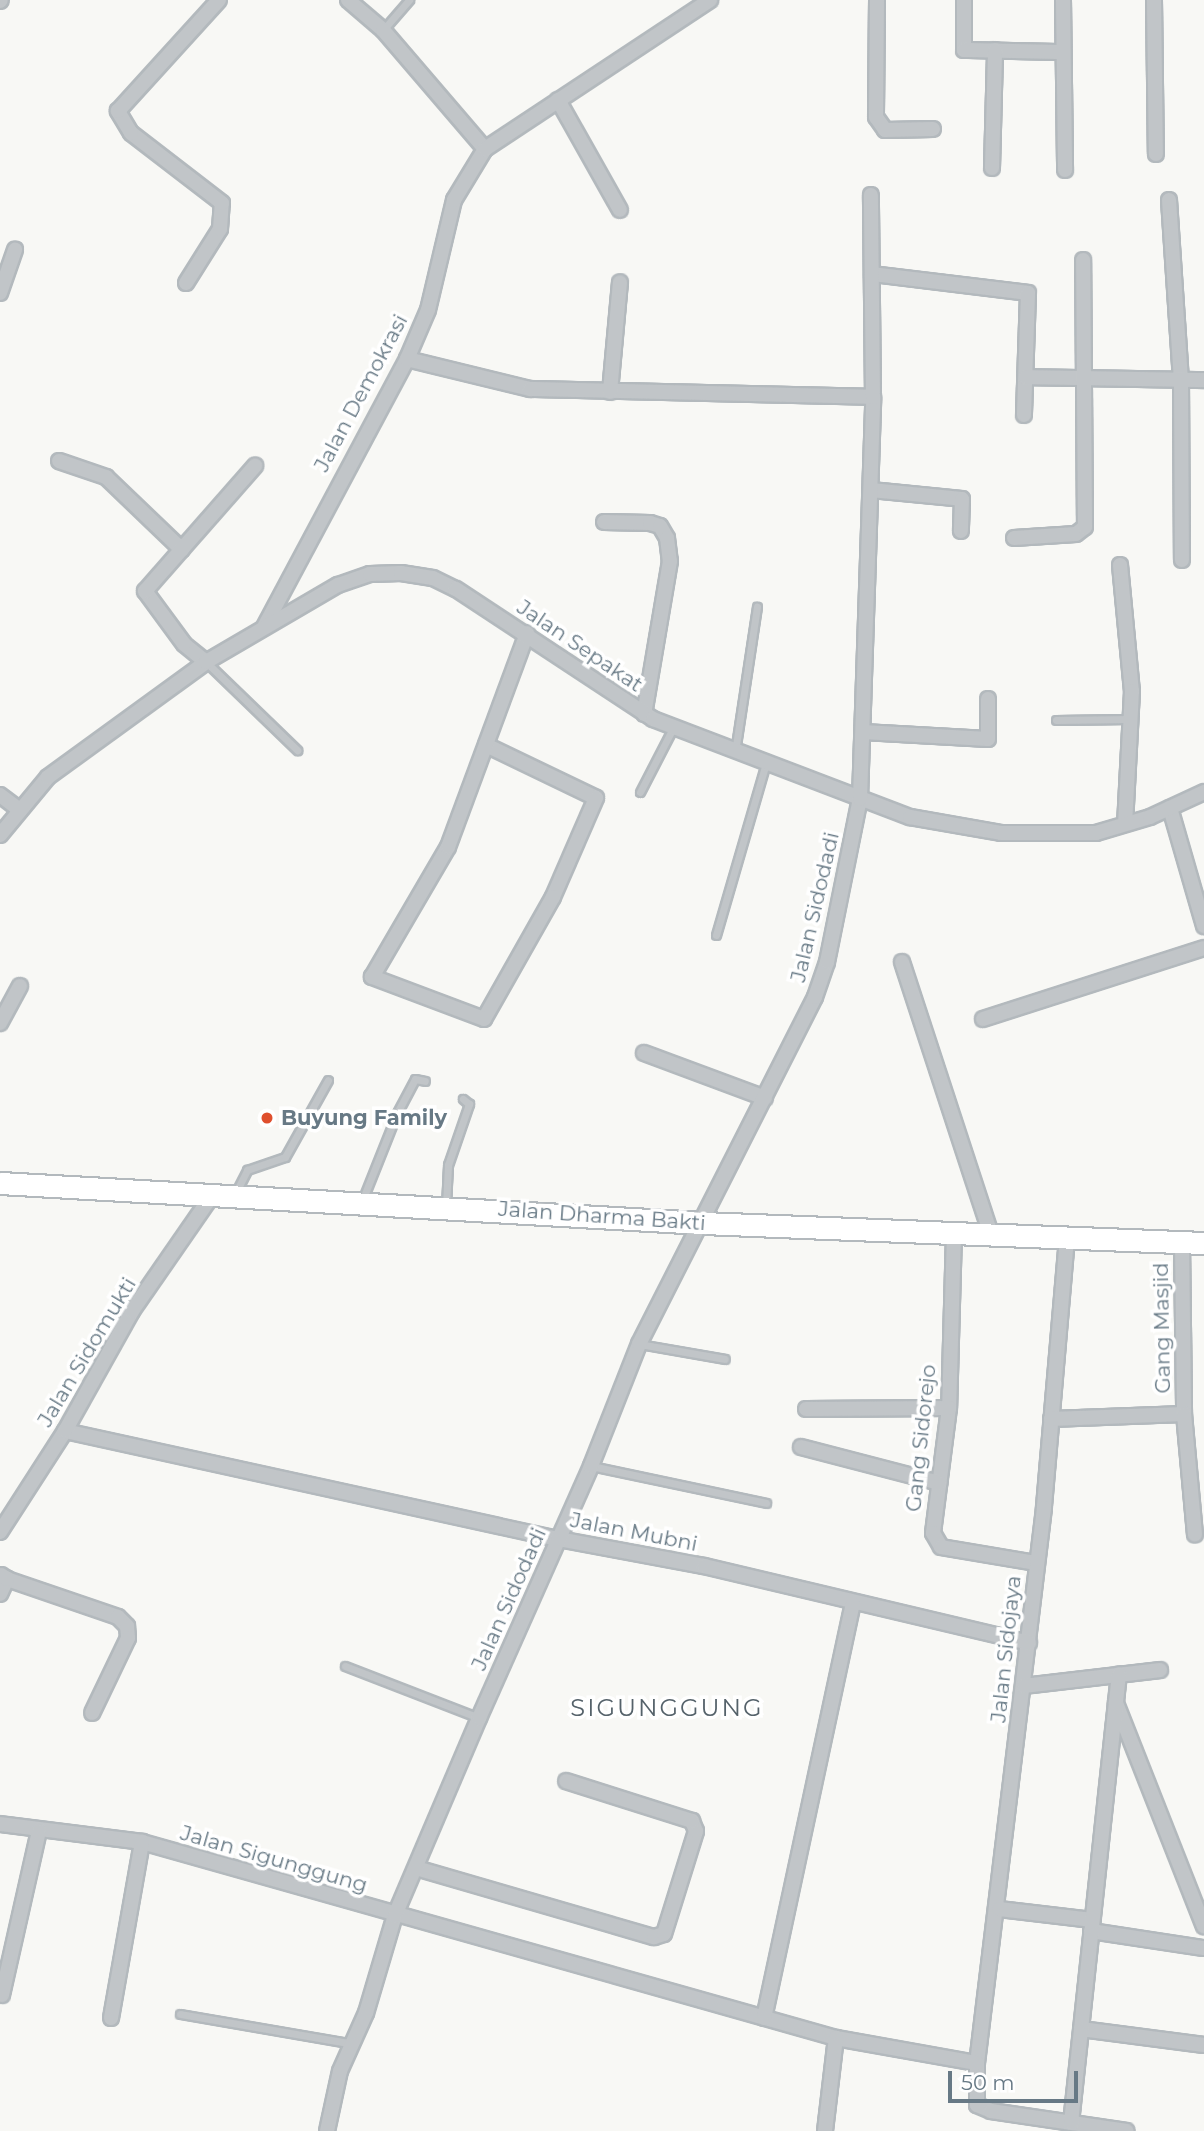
<!DOCTYPE html>
<style>
body{margin:0}
#map{position:relative;width:1204px;height:2131px;overflow:hidden;background:#f8f8f5;font-family:Montserrat,sans-serif}
div>[style]{position:absolute}
.roads{filter:drop-shadow(2px 0 #b3b9bd) drop-shadow(-2px 0 #b3b9bd) drop-shadow(0 2px #b3b9bd) drop-shadow(0 -2px #b3b9bd)}
.lane>*{height:7px;margin:-3.5px;padding:0 3.5px;transform-origin:3.5px;border-radius:3.5px;background:#c1c5c8}
.street>*{height:14px;margin:-7px;padding:0 7px;transform-origin:7px;border-radius:7px;background:#c1c5c8}
.secondary>*{height:21px;margin:-10.5px;padding:0 10.5px;transform-origin:10.5px;border-radius:10.5px;background:#fff}
.dots>*{width:19px;height:19px;translate:-50% -50%;box-sizing:border-box;border:4px solid #fff;border-radius:50%}
span{translate:-50% -50%;white-space:nowrap;text-align:center;line-height:1.15;-webkit-text-stroke:7px #fff;paint-order:stroke}
.street-label{font-size:21px;color:#677985}
.poi-label{font-size:21px;color:#677985;font-weight:700}
.left{translate:0 -50%;text-align:left}
.quarter-label{font-size:24px;color:#55626a;letter-spacing:2px}
.scale{position:absolute;left:948px;top:2071px;width:130px;height:32px;box-sizing:border-box;border:4px solid #677985;border-top:0;padding-left:9px;font-size:21px;line-height:24px;white-space:nowrap;color:#677985;-webkit-text-stroke:5px #fff;paint-order:stroke}
</style>
<div id="map">
<div class="roads">
<div class="lane">
<div style="left:383px;top:30px;width:40px;rotate:-49deg"></div>
<div style="left:206px;top:662px;width:127px;rotate:44deg"></div>
<div style="left:1056px;top:720px;width:74px;rotate:-0.8deg"></div>
<div style="left:735px;top:752px;width:147px;rotate:-81.4deg"></div>
<div style="left:640px;top:792px;width:72px;rotate:-62.7deg"></div>
<div style="left:716px;top:935px;width:179px;rotate:-73.8deg"></div>
<div style="left:236px;top:1192px;width:25px;rotate:-63deg"></div>
<div style="left:247px;top:1170px;width:40px;rotate:-18.9deg"></div>
<div style="left:285px;top:1157px;width:88px;rotate:-60.8deg"></div>
<div style="left:362px;top:1201px;width:95px;rotate:-68.3deg"></div>
<div style="left:397px;top:1113px;width:38px;rotate:-62deg"></div>
<div style="left:415px;top:1079px;width:10px;rotate:11deg"></div>
<div style="left:446px;top:1206px;width:41px;rotate:-87.2deg"></div>
<div style="left:448px;top:1165px;width:65px;rotate:-71deg"></div>
<div style="left:469px;top:1104px;width:8px;rotate:-140deg"></div>
<div style="left:639px;top:1344px;width:87px;rotate:9.9deg"></div>
<div style="left:591px;top:1466px;width:179px;rotate:11.9deg"></div>
<div style="left:345px;top:1666px;width:144px;rotate:21.2deg"></div>
<div style="left:180px;top:2014px;width:176px;rotate:9.8deg"></div>
</div>
<div class="street">
<div style="left:348px;top:0;width:46px;rotate:40.6deg"></div>
<div style="left:383px;top:30px;width:157px;rotate:49.4deg"></div>
<div style="left:877px;top:0;width:117px;rotate:90.5deg"></div>
<div style="left:876px;top:117px;width:16px;rotate:55deg"></div>
<div style="left:885px;top:130px;width:48px;rotate:-1.2deg"></div>
<div style="left:964px;top:0;width:50px;rotate:90deg"></div>
<div style="left:964px;top:50px;width:98px;rotate:1.2deg"></div>
<div style="left:1063px;top:0;width:170px;rotate:89.3deg"></div>
<div style="left:1154px;top:0;width:154px;rotate:89.3deg"></div>
<div style="left:0;top:1px;width:1px;rotate:-45deg"></div>
<div style="left:558px;top:100px;width:126px;rotate:60.6deg"></div>
<div style="left:992px;top:168px;width:118px;rotate:-88.5deg"></div>
<div style="left:1169px;top:200px;width:180px;rotate:86.2deg"></div>
<div style="left:1181px;top:380px;width:180px;rotate:89.7deg"></div>
<div style="left:872px;top:274px;width:157px;rotate:6.9deg"></div>
<div style="left:1028px;top:293px;width:122px;rotate:91.9deg"></div>
<div style="left:186px;top:283px;width:64px;rotate:-57.8deg"></div>
<div style="left:220px;top:229px;width:26px;rotate:-86deg"></div>
<div style="left:222px;top:203px;width:115px;rotate:-142.4deg"></div>
<div style="left:131px;top:133px;width:26px;rotate:-121deg"></div>
<div style="left:118px;top:111px;width:150px;rotate:-47.7deg"></div>
<div style="left:0;top:293px;width:46px;rotate:-70.8deg"></div>
<div style="left:407px;top:359px;width:127px;rotate:13.7deg"></div>
<div style="left:530px;top:389px;width:343px;rotate:1.3deg"></div>
<div style="left:1026px;top:377px;width:178px;rotate:1deg"></div>
<div style="left:610px;top:392px;width:110px;rotate:-84.8deg"></div>
<div style="left:59px;top:461px;width:50px;rotate:18.8deg"></div>
<div style="left:106px;top:477px;width:105px;rotate:43.8deg"></div>
<div style="left:871px;top:490px;width:91px;rotate:5.6deg"></div>
<div style="left:962px;top:499px;width:32px;rotate:92deg"></div>
<div style="left:604px;top:522px;width:46px;rotate:1.2deg"></div>
<div style="left:650px;top:523px;width:10px;rotate:17deg"></div>
<div style="left:660px;top:526px;width:14px;rotate:60deg"></div>
<div style="left:667px;top:538px;width:23px;rotate:83deg"></div>
<div style="left:670px;top:561px;width:155px;rotate:99.6deg"></div>
<div style="left:1014px;top:538px;width:62px;rotate:-3.7deg"></div>
<div style="left:1076px;top:534px;width:11px;rotate:-38deg"></div>
<div style="left:1085px;top:527px;width:267px;rotate:-90.4deg"></div>
<div style="left:1120px;top:565px;width:127px;rotate:84.6deg"></div>
<div style="left:1132px;top:691px;width:133px;rotate:93deg"></div>
<div style="left:264px;top:627px;width:304px;rotate:-61.9deg"></div>
<div style="left:407px;top:359px;width:53px;rotate:-66.8deg"></div>
<div style="left:428px;top:310px;width:113px;rotate:-76.7deg"></div>
<div style="left:454px;top:200px;width:60px;rotate:-58.7deg"></div>
<div style="left:485px;top:149px;width:270px;rotate:-33.5deg"></div>
<div style="left:206px;top:662px;width:28px;rotate:-141deg"></div>
<div style="left:184px;top:644px;width:66px;rotate:-126.3deg"></div>
<div style="left:145px;top:591px;width:167px;rotate:-48.7deg"></div>
<div style="left:863px;top:732px;width:125px;rotate:3.2deg"></div>
<div style="left:988px;top:739px;width:40px;rotate:-90deg"></div>
<div style="left:486px;top:745px;width:122px;rotate:25.7deg"></div>
<div style="left:596px;top:798px;width:108px;rotate:113.5deg"></div>
<div style="left:553px;top:897px;width:140px;rotate:119.5deg"></div>
<div style="left:484px;top:1019px;width:120px;rotate:-159.4deg"></div>
<div style="left:372px;top:977px;width:151px;rotate:-59.7deg"></div>
<div style="left:448px;top:847px;width:228px;rotate:-69.7deg"></div>
<div style="left:0;top:795px;width:25px;rotate:37deg"></div>
<div style="left:1170px;top:808px;width:123px;rotate:73.9deg"></div>
<div style="left:0;top:835px;width:75px;rotate:-50.4deg"></div>
<div style="left:48px;top:777px;width:195px;rotate:-36deg"></div>
<div style="left:206px;top:662px;width:153px;rotate:-30.3deg"></div>
<div style="left:338px;top:585px;width:34px;rotate:-19deg"></div>
<div style="left:370px;top:574px;width:31px;rotate:-2deg"></div>
<div style="left:401px;top:573px;width:32px;rotate:9deg"></div>
<div style="left:433px;top:578px;width:25px;rotate:26deg"></div>
<div style="left:456px;top:589px;width:236px;rotate:33.4deg"></div>
<div style="left:653px;top:719px;width:275px;rotate:20.9deg"></div>
<div style="left:910px;top:817px;width:92px;rotate:10deg"></div>
<div style="left:1001px;top:833px;width:95px"></div>
<div style="left:1096px;top:833px;width:56px;rotate:-16.5deg"></div>
<div style="left:1150px;top:817px;width:60px;rotate:-24.8deg"></div>
<div style="left:902px;top:962px;width:287px;rotate:71.9deg"></div>
<div style="left:983px;top:1019px;width:232px;rotate:-17.8deg"></div>
<div style="left:0;top:1023px;width:42px;rotate:-61.6deg"></div>
<div style="left:644px;top:1053px;width:129px;rotate:20.4deg"></div>
<div style="left:954px;top:1233px;width:175px;rotate:91.6deg"></div>
<div style="left:949px;top:1408px;width:126px;rotate:97.3deg"></div>
<div style="left:933px;top:1533px;width:16px;rotate:60deg"></div>
<div style="left:941px;top:1547px;width:96px;rotate:9.6deg"></div>
<div style="left:1067px;top:1238px;width:271px;rotate:94.9deg"></div>
<div style="left:1044px;top:1508px;width:559px;rotate:96.88deg"></div>
<div style="left:977px;top:2063px;width:42px;rotate:90deg"></div>
<div style="left:977px;top:2105px;width:15px;rotate:23deg"></div>
<div style="left:991px;top:2111px;width:137px;rotate:8.4deg"></div>
<div style="left:1182px;top:1242px;width:172px;rotate:89.3deg"></div>
<div style="left:806px;top:1409px;width:143px;rotate:-0.4deg"></div>
<div style="left:1051px;top:1419px;width:133px;rotate:-2.2deg"></div>
<div style="left:1184px;top:1414px;width:121px;rotate:84.8deg"></div>
<div style="left:65px;top:1431px;width:505px;rotate:12.36deg"></div>
<div style="left:558px;top:1539px;width:148px;rotate:10.5deg"></div>
<div style="left:704px;top:1566px;width:334px;rotate:13.3deg"></div>
<div style="left:801px;top:1447px;width:143px;rotate:14.6deg"></div>
<div style="left:0;top:1532px;width:120px;rotate:-57.2deg"></div>
<div style="left:65px;top:1431px;width:137px;rotate:-60.8deg"></div>
<div style="left:132px;top:1311px;width:142px;rotate:-55.3deg"></div>
<div style="left:7px;top:1579px;width:117px;rotate:18.9deg"></div>
<div style="left:118px;top:1617px;width:13px;rotate:45deg"></div>
<div style="left:127px;top:1626px;width:12px;rotate:85deg"></div>
<div style="left:128px;top:1638px;width:83px;rotate:115.6deg"></div>
<div style="left:0;top:1594px;width:17px;rotate:-65deg"></div>
<div style="left:7px;top:1579px;width:7px;rotate:-146deg"></div>
<div style="left:1024px;top:1686px;width:137px;rotate:-6.7deg"></div>
<div style="left:1116px;top:1703px;width:240px;rotate:68.5deg"></div>
<div style="left:0;top:1824px;width:143px;rotate:7.2deg"></div>
<div style="left:142px;top:1842px;width:721px;rotate:15.77deg"></div>
<div style="left:836px;top:2038px;width:143px;rotate:10.1deg"></div>
<div style="left:416px;top:1868px;width:248px;rotate:16.2deg"></div>
<div style="left:654px;top:1937px;width:10px;rotate:-17deg"></div>
<div style="left:664px;top:1934px;width:108px;rotate:-72.7deg"></div>
<div style="left:696px;top:1831px;width:11px;rotate:-112deg"></div>
<div style="left:692px;top:1821px;width:132px;rotate:-162.4deg"></div>
<div style="left:999px;top:1909px;width:94px;rotate:6.7deg"></div>
<div style="left:1091px;top:1931px;width:114px;rotate:8.6deg"></div>
<div style="left:2px;top:1995px;width:168px;rotate:-77.3deg"></div>
<div style="left:111px;top:2018px;width:179px;rotate:-80deg"></div>
<div style="left:764px;top:2018px;width:423px;rotate:-77.9deg"></div>
<div style="left:1081px;top:2029px;width:124px;rotate:7.4deg"></div>
<div style="left:1071px;top:2123px;width:451px;rotate:-83.9deg"></div>
<div style="left:327px;top:2131px;width:61px;rotate:-77.8deg"></div>
<div style="left:340px;top:2071px;width:64px;rotate:-65.9deg"></div>
<div style="left:366px;top:2013px;width:102px;rotate:-73.5deg"></div>
<div style="left:395px;top:1915px;width:214px;rotate:-66.9deg"></div>
<div style="left:479px;top:1718px;width:276px;rotate:-66deg"></div>
<div style="left:591px;top:1466px;width:131px;rotate:-68.5deg"></div>
<div style="left:639px;top:1344px;width:389px;rotate:-63.1deg"></div>
<div style="left:815px;top:997px;width:37px;rotate:-71deg"></div>
<div style="left:827px;top:962px;width:166px;rotate:-78.6deg"></div>
<div style="left:860px;top:799px;width:402px;rotate:-88.1deg"></div>
<div style="left:873px;top:397px;width:202px;rotate:-90.6deg"></div>
<div style="left:825px;top:2131px;width:94px;rotate:-83.3deg"></div>
</div>
<div class="secondary">
<div style="left:0;top:1183px;width:704px;rotate:3.26deg"></div>
<div style="left:703px;top:1223px;width:501px;rotate:2.29deg"></div>
</div>
</div>
<div class="dots">
<div style="left:267px;top:1118px;background:#df4f2d"></div>
</div>
<div class="street-label">
<span style="left:361px;top:393px;rotate:-62deg">Jalan Demokrasi</span>
<span style="left:580px;top:646px;rotate:34deg">Jalan Sepakat</span>
<span style="left:815px;top:907px;rotate:-77deg">Jalan Sidodadi</span>
<span style="left:602px;top:1216px;rotate:4deg">Jalan Dharma Bakti</span>
<span style="left:1162px;top:1328px;rotate:-91deg">Gang Masjid</span>
<span style="left:87px;top:1352px;rotate:-59deg">Jalan Sidomukti</span>
<span style="left:921px;top:1438px;rotate:-84deg">Gang Sidorejo</span>
<span style="left:634px;top:1532px;rotate:11deg">Jalan Mubni</span>
<span style="left:509px;top:1599px;rotate:-66deg">Jalan Sidodadi</span>
<span style="left:1006px;top:1649px;rotate:-84deg">Jalan Sidojaya</span>
<span style="left:274px;top:1859px;rotate:16deg">Jalan Sigunggung</span>
</div>
<div class="poi-label">
<span class="left" style="left:281px;top:1118px">Buyung Family</span>
</div>
<div class="quarter-label">
<span style="left:667px;top:1708px">SIGUNGGUNG</span>
</div>
<div class="scale">50 m</div>
</div>
